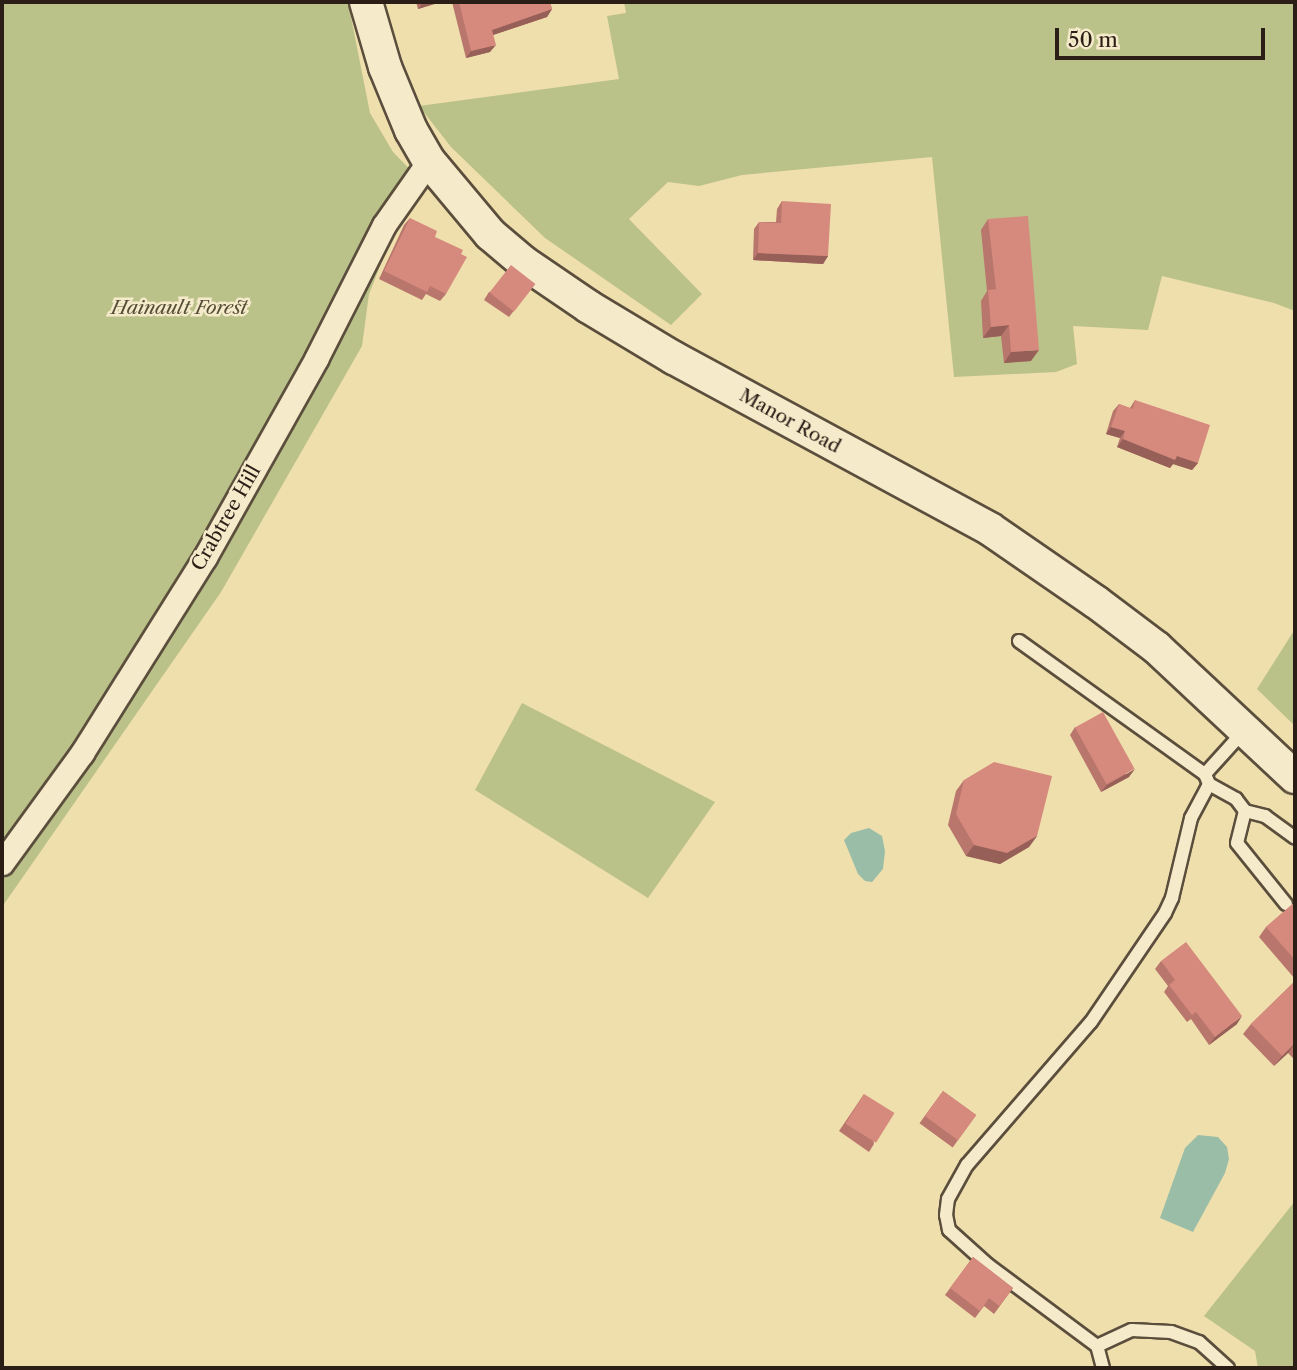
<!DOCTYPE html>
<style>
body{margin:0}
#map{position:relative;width:1297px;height:1370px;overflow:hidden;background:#efdfad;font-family:"Libre Caslon Text",serif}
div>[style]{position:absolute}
.green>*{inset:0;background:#bac189}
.water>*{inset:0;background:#9abda7}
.roads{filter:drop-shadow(2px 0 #5b4e3c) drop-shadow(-2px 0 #5b4e3c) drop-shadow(0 2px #5b4e3c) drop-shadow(0 -2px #5b4e3c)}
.lane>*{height:12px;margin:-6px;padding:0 6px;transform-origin:6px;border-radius:6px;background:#f5eaca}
.street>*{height:23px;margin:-11.5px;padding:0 11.5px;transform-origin:11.5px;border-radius:11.5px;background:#f5eaca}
.secondary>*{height:32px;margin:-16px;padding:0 16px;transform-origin:16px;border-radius:16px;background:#f5eaca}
.wall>*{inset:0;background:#b8766c;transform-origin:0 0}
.shaded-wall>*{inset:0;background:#966058}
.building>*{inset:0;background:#d6897d;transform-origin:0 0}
span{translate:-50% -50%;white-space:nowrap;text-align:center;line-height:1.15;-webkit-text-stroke:5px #f5eaca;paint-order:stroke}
.park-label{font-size:19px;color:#554f38;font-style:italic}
.street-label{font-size:19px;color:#2a1e16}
.frame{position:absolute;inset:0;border:4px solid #2a1e16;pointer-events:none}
.scale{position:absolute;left:1055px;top:28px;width:210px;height:32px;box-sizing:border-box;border:4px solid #2a1e16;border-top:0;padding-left:9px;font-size:21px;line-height:24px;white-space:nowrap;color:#2a1e16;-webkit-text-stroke:5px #f5eaca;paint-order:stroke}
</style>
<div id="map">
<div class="green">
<div style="clip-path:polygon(2px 2px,348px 2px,370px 113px,393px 152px,427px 187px,399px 218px,369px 294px,362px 346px,221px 592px,2px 907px)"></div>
<div style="clip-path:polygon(624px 2px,1295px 2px,1295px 311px,1274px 303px,1162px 276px,1148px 330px,1073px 326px,1077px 364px,1056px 372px,954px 377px,932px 157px,742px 175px,699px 186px,668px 182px,629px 219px,702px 294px,671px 325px,545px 238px,451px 147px,419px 106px,619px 79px,607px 16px,626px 13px)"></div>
<div style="clip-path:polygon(1295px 629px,1295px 726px,1257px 689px)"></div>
<div style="clip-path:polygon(522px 703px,715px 802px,648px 898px,475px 790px)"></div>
<div style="clip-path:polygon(1295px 1201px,1295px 1368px,1258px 1368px,1255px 1351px,1204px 1316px)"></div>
</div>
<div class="water">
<div style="clip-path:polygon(869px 828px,882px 836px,885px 851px,883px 869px,872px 882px,865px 881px,858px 874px,844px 840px,851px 833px)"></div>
<div style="clip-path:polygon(1198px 1135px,1218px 1137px,1227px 1147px,1229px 1159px,1225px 1173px,1193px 1232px,1160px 1218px,1185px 1148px)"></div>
</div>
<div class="roads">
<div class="lane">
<div style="left:1019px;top:641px;width:229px;rotate:35.6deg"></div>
<div style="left:1205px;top:774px;width:57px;rotate:-47.9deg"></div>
<div style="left:1209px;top:784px;width:31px;rotate:29deg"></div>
<div style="left:1236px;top:799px;width:15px;rotate:53deg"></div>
<div style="left:1286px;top:904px;width:78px;rotate:-128.8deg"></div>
<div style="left:1237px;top:843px;width:33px;rotate:-76deg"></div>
<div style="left:1245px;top:811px;width:21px;rotate:14deg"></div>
<div style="left:1265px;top:816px;width:37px;rotate:36deg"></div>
<div style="left:1097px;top:1346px;width:38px;rotate:-25deg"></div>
<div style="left:1132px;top:1330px;width:39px;rotate:3deg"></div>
<div style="left:1171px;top:1332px;width:30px;rotate:20deg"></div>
<div style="left:1199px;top:1342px;width:39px;rotate:42deg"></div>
<div style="left:1103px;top:1368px;width:23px;rotate:-105deg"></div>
<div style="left:1097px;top:1346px;width:136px;rotate:-143.4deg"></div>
<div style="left:988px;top:1265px;width:52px;rotate:-138.1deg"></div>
<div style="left:949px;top:1230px;width:15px;rotate:-101deg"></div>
<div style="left:946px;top:1215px;width:16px;rotate:-83deg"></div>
<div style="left:948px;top:1199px;width:39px;rotate:-61deg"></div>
<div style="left:967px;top:1165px;width:189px;rotate:-49.1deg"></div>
<div style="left:1091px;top:1022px;width:132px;rotate:-55.8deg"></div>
<div style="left:1165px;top:913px;width:17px;rotate:-65deg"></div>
<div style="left:1172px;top:898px;width:82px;rotate:-76.6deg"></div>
<div style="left:1191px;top:818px;width:38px;rotate:-62deg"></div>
<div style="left:1209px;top:784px;width:11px;rotate:-112deg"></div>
</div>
<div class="street">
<div style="left:2px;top:863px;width:136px;rotate:-54deg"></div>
<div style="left:82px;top:753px;width:231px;rotate:-57.9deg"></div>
<div style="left:205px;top:557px;width:227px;rotate:-60.7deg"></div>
<div style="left:316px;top:359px;width:150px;rotate:-63.1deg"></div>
<div style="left:384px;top:225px;width:78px;rotate:-54.9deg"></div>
</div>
<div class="secondary">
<div style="left:366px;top:2px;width:68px;rotate:73.7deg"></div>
<div style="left:385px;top:67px;width:68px;rotate:67.6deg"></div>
<div style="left:411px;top:130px;width:36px;rotate:60deg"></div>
<div style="left:429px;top:161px;width:95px;rotate:50.1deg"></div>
<div style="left:490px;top:234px;width:43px;rotate:40.3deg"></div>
<div style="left:523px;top:262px;width:80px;rotate:34.3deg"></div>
<div style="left:589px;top:307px;width:99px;rotate:31deg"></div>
<div style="left:674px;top:358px;width:359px;rotate:28.4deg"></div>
<div style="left:990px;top:529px;width:129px;rotate:34.6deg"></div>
<div style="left:1096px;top:602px;width:76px;rotate:37deg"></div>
<div style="left:1157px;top:648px;width:189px;rotate:43.1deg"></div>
</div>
</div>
<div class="wall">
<div style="clip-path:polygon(416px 2px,441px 2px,418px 9px)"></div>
<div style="clip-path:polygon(452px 2px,550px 2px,552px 9px,547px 17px,493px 35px,490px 52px,466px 58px)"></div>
<div style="clip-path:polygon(782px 201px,828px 256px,823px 264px,753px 260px,754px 229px,759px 222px,776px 222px,777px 209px)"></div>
<div style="clip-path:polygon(410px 218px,446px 294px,440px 301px,426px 294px,422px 300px,379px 279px,404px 225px)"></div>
<div style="clip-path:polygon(988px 219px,1031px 361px,1004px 363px,1001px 336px,983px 338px,981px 301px,987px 291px,981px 230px)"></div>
<div style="clip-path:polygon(535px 284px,509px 317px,484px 300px,489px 292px)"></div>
<div style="clip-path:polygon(1135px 400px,1198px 463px,1192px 470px,1173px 464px,1170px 468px,1117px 447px,1120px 438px,1106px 434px,1113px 411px,1119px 404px,1130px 408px)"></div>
<div style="clip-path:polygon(1075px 727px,1129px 777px,1101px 792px,1070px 735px)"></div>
<div style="clip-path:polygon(964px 780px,1037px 836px,1029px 847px,1000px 864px,966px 856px,948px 825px,956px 791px)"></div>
<div style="clip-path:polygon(1295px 902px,1295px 979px,1259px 937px,1266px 927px)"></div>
<div style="clip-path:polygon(1161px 961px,1237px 1024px,1209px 1045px,1191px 1019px,1187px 1022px,1164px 992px,1168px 986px,1155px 969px)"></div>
<div style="clip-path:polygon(1295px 981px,1295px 1060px,1288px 1053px,1274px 1066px,1243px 1034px,1251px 1024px)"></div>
<div style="left:943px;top:1091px;width:41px;height:40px;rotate:36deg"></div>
<div style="clip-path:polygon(864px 1094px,874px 1144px,869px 1152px,839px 1131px)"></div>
<div style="clip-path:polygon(973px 1257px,1013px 1288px,994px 1314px,984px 1306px,975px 1318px,945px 1295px)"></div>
</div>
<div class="shaded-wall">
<div style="clip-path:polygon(423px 2px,441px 2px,418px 9px)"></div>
<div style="clip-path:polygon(552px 9px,547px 17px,487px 37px,492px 30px)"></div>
<div style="clip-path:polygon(496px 45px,490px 52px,466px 58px,471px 51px)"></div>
<div style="clip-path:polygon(758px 253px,828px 256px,823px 264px,753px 260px)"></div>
<div style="clip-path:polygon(1009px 325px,1001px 336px,983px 338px,991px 327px)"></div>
<div style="clip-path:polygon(1039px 350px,1031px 361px,1004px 363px,1011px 352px)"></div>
<div style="clip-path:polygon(1111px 427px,1125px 431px,1120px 438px,1106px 434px)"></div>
<div style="clip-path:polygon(1123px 439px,1177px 456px,1198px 463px,1192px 470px,1173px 464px,1170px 468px,1117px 447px)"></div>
<div style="clip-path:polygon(1135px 769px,1129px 777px,1101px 792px,1107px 785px)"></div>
<div style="clip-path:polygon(1037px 836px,1029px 847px,1000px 864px,966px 856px,974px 845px)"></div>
<div style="clip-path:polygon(1242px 1016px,1237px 1024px,1209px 1045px,1215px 1037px)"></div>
<div style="clip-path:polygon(1295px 1043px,1288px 1053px,1274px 1066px,1282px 1056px)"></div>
</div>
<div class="building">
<div style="clip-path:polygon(459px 2px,550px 2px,552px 9px,492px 30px,496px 45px,471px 51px)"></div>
<div style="clip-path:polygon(782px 201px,831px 204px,828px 256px,758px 253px,759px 222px,781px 223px)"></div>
<div style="clip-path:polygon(1028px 216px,1039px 350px,1011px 352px,1009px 325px,991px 327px,988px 290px,996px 289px,988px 219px)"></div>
<div style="clip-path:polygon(410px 218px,437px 231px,435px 237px,463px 250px,461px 254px,467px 257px,446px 294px,430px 286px,427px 292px,384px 271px)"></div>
<div style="left:511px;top:265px;width:31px;height:35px;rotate:38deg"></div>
<div style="clip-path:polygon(1135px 400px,1210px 425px,1198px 463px,1177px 456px,1175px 460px,1123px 439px,1125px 431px,1111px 427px,1119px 404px,1133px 409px)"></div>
<div style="left:1103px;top:712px;width:65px;height:32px;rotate:61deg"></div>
<div style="clip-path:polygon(994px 762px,1052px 776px,1037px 836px,1007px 853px,974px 845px,956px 814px,964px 780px)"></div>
<div style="clip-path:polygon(1295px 902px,1295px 960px,1266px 927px)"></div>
<div style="clip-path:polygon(1186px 942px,1242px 1016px,1215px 1037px,1196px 1012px,1192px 1015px,1169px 985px,1175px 980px,1161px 961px)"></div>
<div style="clip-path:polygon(1295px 981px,1295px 1043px,1282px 1056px,1251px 1024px)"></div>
<div style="left:943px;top:1091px;width:41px;height:31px;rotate:36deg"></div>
<div style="left:864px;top:1094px;width:36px;height:35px;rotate:32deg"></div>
<div style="clip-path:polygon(973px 1257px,1013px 1288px,999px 1306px,989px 1298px,980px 1311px,950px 1288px)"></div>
</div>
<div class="park-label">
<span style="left:179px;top:308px">Hainault Forest</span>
</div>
<div class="street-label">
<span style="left:790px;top:421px;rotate:29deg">Manor Road</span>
<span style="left:226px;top:518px;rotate:-60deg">Crabtree Hill</span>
</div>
<div class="frame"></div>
<div class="scale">50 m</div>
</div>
